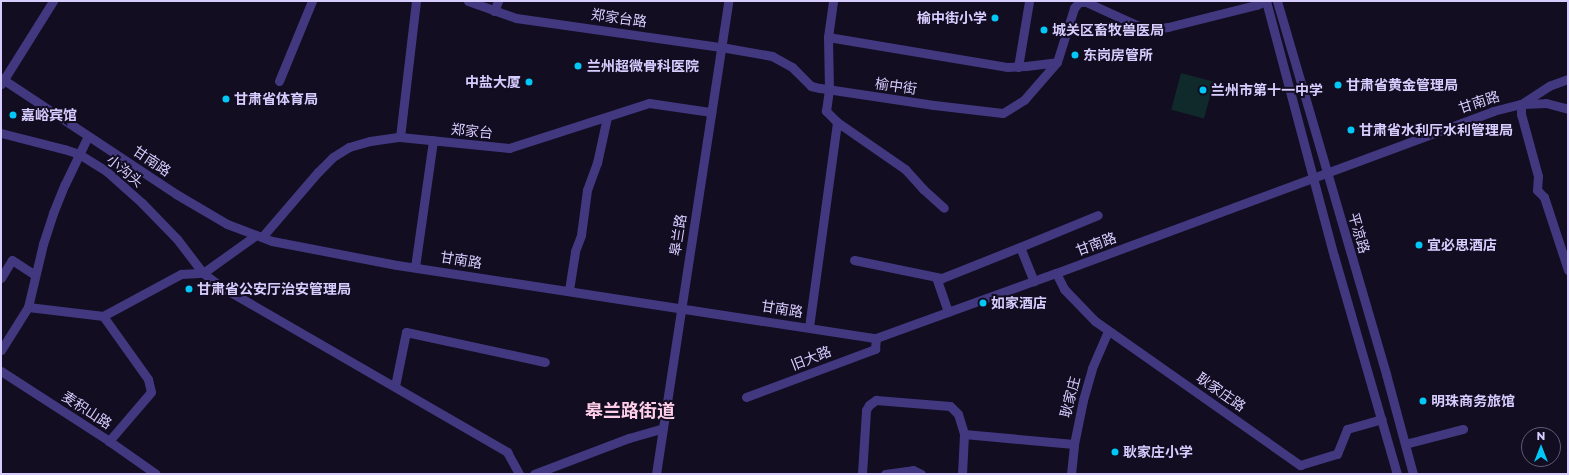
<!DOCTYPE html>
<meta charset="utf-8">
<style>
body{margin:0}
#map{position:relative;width:1569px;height:475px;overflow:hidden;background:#120d21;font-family:Montserrat,"Noto Sans SC",sans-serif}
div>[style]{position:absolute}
.green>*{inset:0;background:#10292b;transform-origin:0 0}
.minor>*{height:9px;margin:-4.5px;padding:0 4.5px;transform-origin:4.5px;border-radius:4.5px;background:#423880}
.dots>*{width:11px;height:11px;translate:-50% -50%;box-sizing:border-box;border:2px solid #120d21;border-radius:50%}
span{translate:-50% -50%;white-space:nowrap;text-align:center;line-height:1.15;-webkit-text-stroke:4px #120d21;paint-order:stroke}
.street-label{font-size:14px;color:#d8cdff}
.poi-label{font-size:14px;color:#d8cdff;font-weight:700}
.right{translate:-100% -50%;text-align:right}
.left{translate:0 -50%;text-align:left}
.district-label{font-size:18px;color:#ffcfe9;font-weight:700}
.frame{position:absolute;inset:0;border:2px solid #d8cdff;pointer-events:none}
.north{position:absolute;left:1521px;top:427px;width:40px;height:40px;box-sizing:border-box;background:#120d21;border:1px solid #615a7a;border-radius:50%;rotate:0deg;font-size:11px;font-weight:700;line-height:16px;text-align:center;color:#d8cdff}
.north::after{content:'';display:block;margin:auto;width:14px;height:18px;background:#01c8f7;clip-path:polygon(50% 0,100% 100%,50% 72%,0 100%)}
</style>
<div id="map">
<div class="green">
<div style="left:1181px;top:73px;width:34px;height:38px;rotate:15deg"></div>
</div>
<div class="minor">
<div style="left:468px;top:1px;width:51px;rotate:19.5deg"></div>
<div style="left:516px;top:18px;width:207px;rotate:8.1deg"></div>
<div style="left:721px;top:47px;width:52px;rotate:10deg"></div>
<div style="left:772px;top:56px;width:23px;rotate:29deg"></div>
<div style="left:792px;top:67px;width:27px;rotate:45deg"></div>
<div style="left:811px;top:86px;width:9px;rotate:13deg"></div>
<div style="left:820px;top:88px;width:115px;rotate:8.5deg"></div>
<div style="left:934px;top:105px;width:69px;rotate:6.6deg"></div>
<div style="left:1003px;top:113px;width:25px;rotate:-32deg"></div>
<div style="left:1024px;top:100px;width:50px;rotate:-49deg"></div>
<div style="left:1277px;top:1px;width:389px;rotate:73.7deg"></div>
<div style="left:1386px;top:374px;width:104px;rotate:74.9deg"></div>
<div style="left:494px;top:11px;width:11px;rotate:-68deg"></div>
<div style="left:828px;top:37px;width:181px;rotate:9.5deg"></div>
<div style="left:1007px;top:67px;width:19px;rotate:-3deg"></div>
<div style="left:1026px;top:66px;width:31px;rotate:-7deg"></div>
<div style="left:1057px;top:62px;width:57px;rotate:-72.5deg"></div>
<div style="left:1074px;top:8px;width:8px;rotate:-50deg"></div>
<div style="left:1079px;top:2px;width:7px"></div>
<div style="left:1086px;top:2px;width:60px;rotate:24.4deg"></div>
<div style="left:1141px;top:27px;width:11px;rotate:10deg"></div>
<div style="left:1152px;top:29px;width:16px;rotate:-7deg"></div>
<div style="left:1168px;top:27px;width:91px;rotate:-14deg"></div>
<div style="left:1256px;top:5px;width:11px;rotate:-22deg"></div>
<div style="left:1266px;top:1px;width:264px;rotate:75.1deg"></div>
<div style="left:1334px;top:256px;width:227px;rotate:73.9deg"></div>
<div style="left:1018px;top:67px;width:67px;rotate:-80.5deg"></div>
<div style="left:1px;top:78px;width:210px;rotate:33.5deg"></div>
<div style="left:176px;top:194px;width:59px;rotate:30.5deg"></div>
<div style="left:227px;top:224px;width:48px;rotate:20.7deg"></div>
<div style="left:272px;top:241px;width:127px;rotate:10.9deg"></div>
<div style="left:397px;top:265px;width:485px;rotate:8.7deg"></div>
<div style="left:876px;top:338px;width:191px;rotate:-19.9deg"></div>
<div style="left:1056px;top:273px;width:466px;rotate:-20.3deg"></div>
<div style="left:1493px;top:111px;width:29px;rotate:-14deg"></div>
<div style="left:1521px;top:104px;width:25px;rotate:-2deg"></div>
<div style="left:1546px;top:103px;width:23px;rotate:15deg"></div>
<div style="left:1568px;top:79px;width:20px;rotate:160deg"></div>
<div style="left:1549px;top:86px;width:33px;rotate:147deg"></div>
<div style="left:1521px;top:104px;width:10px;rotate:90deg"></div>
<div style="left:1521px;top:114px;width:64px;rotate:74.7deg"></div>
<div style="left:1538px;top:176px;width:14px;rotate:94deg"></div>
<div style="left:1537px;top:190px;width:10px;rotate:45deg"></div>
<div style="left:1544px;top:197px;width:77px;rotate:71.8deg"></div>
<div style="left:279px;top:81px;width:87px;rotate:-67.6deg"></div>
<div style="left:1px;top:84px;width:98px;rotate:-57.9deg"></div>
<div style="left:837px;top:122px;width:83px;rotate:34.7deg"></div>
<div style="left:905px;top:169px;width:27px;rotate:48deg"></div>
<div style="left:923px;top:189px;width:28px;rotate:42deg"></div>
<div style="left:1px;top:133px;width:65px;rotate:14.3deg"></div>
<div style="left:64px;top:149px;width:16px;rotate:18deg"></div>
<div style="left:79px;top:154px;width:31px;rotate:32deg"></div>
<div style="left:105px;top:170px;width:50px;rotate:41.7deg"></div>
<div style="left:142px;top:203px;width:50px;rotate:45.8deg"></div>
<div style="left:177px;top:239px;width:43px;rotate:52.6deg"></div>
<div style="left:203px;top:273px;width:21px;rotate:37deg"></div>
<div style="left:220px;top:286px;width:332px;rotate:30deg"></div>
<div style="left:507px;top:452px;width:25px;rotate:61deg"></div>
<div style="left:400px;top:137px;width:137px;rotate:-83.3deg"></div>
<div style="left:262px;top:237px;width:86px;rotate:-49.3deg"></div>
<div style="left:318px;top:172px;width:21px;rotate:-45deg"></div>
<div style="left:333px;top:157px;width:19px;rotate:-32deg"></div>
<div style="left:349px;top:147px;width:22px;rotate:-16deg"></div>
<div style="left:370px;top:141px;width:30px;rotate:-8deg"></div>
<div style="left:400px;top:137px;width:110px;rotate:5.8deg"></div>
<div style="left:509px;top:148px;width:147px;rotate:-17.8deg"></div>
<div style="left:649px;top:103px;width:63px;rotate:8.3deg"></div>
<div style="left:1020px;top:247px;width:84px;rotate:-22.3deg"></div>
<div style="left:854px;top:260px;width:90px;rotate:11.6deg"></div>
<div style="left:942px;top:278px;width:84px;rotate:-21.7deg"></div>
<div style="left:1020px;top:247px;width:37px;rotate:68deg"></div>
<div style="left:415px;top:267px;width:128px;rotate:-81.9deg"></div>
<div style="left:1056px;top:273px;width:18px;rotate:63deg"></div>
<div style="left:1064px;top:289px;width:45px;rotate:45.9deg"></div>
<div style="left:1095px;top:321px;width:251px;rotate:35.1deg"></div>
<div style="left:1300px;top:465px;width:39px;rotate:-17deg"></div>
<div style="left:1337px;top:454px;width:27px;rotate:-68deg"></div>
<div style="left:1347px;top:429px;width:36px;rotate:-16deg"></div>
<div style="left:936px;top:277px;width:37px;rotate:71deg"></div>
<div style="left:1px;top:278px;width:21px;rotate:-59deg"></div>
<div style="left:12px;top:260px;width:27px;rotate:33deg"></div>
<div style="left:569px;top:290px;width:39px;rotate:-81deg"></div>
<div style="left:575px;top:251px;width:17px;rotate:-69deg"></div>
<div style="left:581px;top:235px;width:45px;rotate:-82.4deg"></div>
<div style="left:587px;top:190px;width:29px;rotate:-70deg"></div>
<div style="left:597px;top:163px;width:47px;rotate:-77.7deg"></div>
<div style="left:28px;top:307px;width:76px;rotate:6.8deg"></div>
<div style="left:103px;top:316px;width:89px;rotate:-28.3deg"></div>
<div style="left:181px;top:274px;width:22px;rotate:-3deg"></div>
<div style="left:203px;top:273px;width:65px;rotate:-35.6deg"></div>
<div style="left:103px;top:316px;width:77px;rotate:54.5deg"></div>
<div style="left:148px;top:379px;width:13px;rotate:77deg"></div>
<div style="left:151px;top:392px;width:65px;rotate:130.6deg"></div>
<div style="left:809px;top:327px;width:207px;rotate:-82.2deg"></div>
<div style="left:837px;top:122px;width:16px;rotate:-135deg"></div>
<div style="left:826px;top:111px;width:21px;rotate:-82deg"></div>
<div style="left:829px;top:90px;width:53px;rotate:-91.1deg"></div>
<div style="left:828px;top:37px;width:36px;rotate:-82deg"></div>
<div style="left:1px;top:350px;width:51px;rotate:-57.9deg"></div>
<div style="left:28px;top:307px;width:65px;rotate:-76.6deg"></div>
<div style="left:43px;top:244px;width:33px;rotate:-72deg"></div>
<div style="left:53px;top:213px;width:31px;rotate:-68deg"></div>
<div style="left:65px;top:184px;width:53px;rotate:-64.4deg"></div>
<div style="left:1px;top:371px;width:129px;rotate:32.9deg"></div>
<div style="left:109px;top:441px;width:57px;rotate:35.1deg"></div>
<div style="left:395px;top:386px;width:55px;rotate:-78.5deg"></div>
<div style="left:406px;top:332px;width:142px;rotate:12.2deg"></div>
<div style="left:746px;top:397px;width:138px;rotate:-20.4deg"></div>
<div style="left:875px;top:349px;width:11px;rotate:-85deg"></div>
<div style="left:1405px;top:444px;width:60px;rotate:-14.5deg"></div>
<div style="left:534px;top:474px;width:102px;rotate:-20.8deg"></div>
<div style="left:629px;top:438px;width:35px;rotate:-16deg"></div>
<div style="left:656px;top:474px;width:478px;rotate:-81.3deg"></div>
<div style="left:862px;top:474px;width:64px;rotate:-86.4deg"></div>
<div style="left:866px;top:410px;width:6px;rotate:-59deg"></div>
<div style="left:869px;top:405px;width:9px;rotate:-36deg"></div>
<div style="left:876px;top:400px;width:74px;rotate:4.6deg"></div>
<div style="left:950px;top:406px;width:11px;rotate:45deg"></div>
<div style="left:958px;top:414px;width:21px;rotate:73deg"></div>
<div style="left:885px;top:474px;width:28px;rotate:-8deg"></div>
<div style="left:913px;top:470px;width:9px;rotate:27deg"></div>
<div style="left:962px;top:474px;width:40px;rotate:-87.1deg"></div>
<div style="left:964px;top:434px;width:110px;rotate:5.2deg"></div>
<div style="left:1071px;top:474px;width:30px;rotate:-84deg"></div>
<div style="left:1074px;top:444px;width:45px;rotate:-78.4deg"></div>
<div style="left:1083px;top:400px;width:33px;rotate:-74deg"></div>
<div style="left:1092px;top:368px;width:40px;rotate:-66.6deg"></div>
</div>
<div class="dots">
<div style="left:995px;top:18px;background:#01c8f7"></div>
<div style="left:1044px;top:30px;background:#01c8f7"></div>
<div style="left:1075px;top:55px;background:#01c8f7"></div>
<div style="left:578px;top:66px;background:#01c8f7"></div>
<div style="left:529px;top:82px;background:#01c8f7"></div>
<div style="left:1338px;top:85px;background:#01c8f7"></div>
<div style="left:1203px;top:90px;background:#01c8f7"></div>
<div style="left:226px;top:99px;background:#01c8f7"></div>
<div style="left:13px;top:115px;background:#01c8f7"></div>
<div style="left:1351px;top:130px;background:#01c8f7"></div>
<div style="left:1419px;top:245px;background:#01c8f7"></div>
<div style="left:189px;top:289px;background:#01c8f7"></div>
<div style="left:983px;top:303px;background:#01c8f7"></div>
<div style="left:1423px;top:401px;background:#01c8f7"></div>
<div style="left:1115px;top:452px;background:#01c8f7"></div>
</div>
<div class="street-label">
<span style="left:619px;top:18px;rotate:8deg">郑家台路</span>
<span style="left:896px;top:86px;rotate:8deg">榆中街</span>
<span style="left:1479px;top:102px;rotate:-18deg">甘南路</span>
<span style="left:472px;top:131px;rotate:6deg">郑家台</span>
<span style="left:152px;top:161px;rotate:34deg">甘南路</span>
<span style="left:125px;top:171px;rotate:39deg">小沟头</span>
<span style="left:1359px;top:233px;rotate:74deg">平凉路</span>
<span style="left:678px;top:235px;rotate:-81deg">皋兰路</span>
<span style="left:1096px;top:244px;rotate:-20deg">甘南路</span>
<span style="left:461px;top:260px;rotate:9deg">甘南路</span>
<span style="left:782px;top:309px;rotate:9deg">甘南路</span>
<span style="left:811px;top:358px;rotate:-21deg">旧大路</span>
<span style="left:1221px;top:392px;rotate:35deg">耿家庄路</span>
<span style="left:1070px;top:397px;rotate:-76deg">耿家庄</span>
<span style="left:87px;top:410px;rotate:33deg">麦积山路</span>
</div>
<div class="poi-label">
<span class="right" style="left:987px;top:18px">榆中街小学</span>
<span class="left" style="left:1052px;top:30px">城关区畜牧兽医局</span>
<span class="left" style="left:1083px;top:55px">东岗房管所</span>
<span class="left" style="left:587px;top:66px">兰州超微骨科医院</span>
<span class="right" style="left:521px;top:82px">中盐大厦</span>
<span class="left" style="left:1346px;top:85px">甘肃省黄金管理局</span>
<span class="left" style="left:1211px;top:90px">兰州市第十一中学</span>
<span class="left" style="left:234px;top:99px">甘肃省体育局</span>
<span class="left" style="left:21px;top:115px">嘉峪宾馆</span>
<span class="left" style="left:1359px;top:130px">甘肃省水利厅水利管理局</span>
<span class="left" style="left:1427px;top:245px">宜必思酒店</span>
<span class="left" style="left:197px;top:289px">甘肃省公安厅治安管理局</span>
<span class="left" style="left:991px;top:303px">如家酒店</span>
<span class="left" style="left:1431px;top:401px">明珠商务旅馆</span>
<span class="left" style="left:1123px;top:452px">耿家庄小学</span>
</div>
<div class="district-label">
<span style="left:630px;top:411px">皋兰路街道</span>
</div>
<div class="frame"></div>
<div class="north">N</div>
</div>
